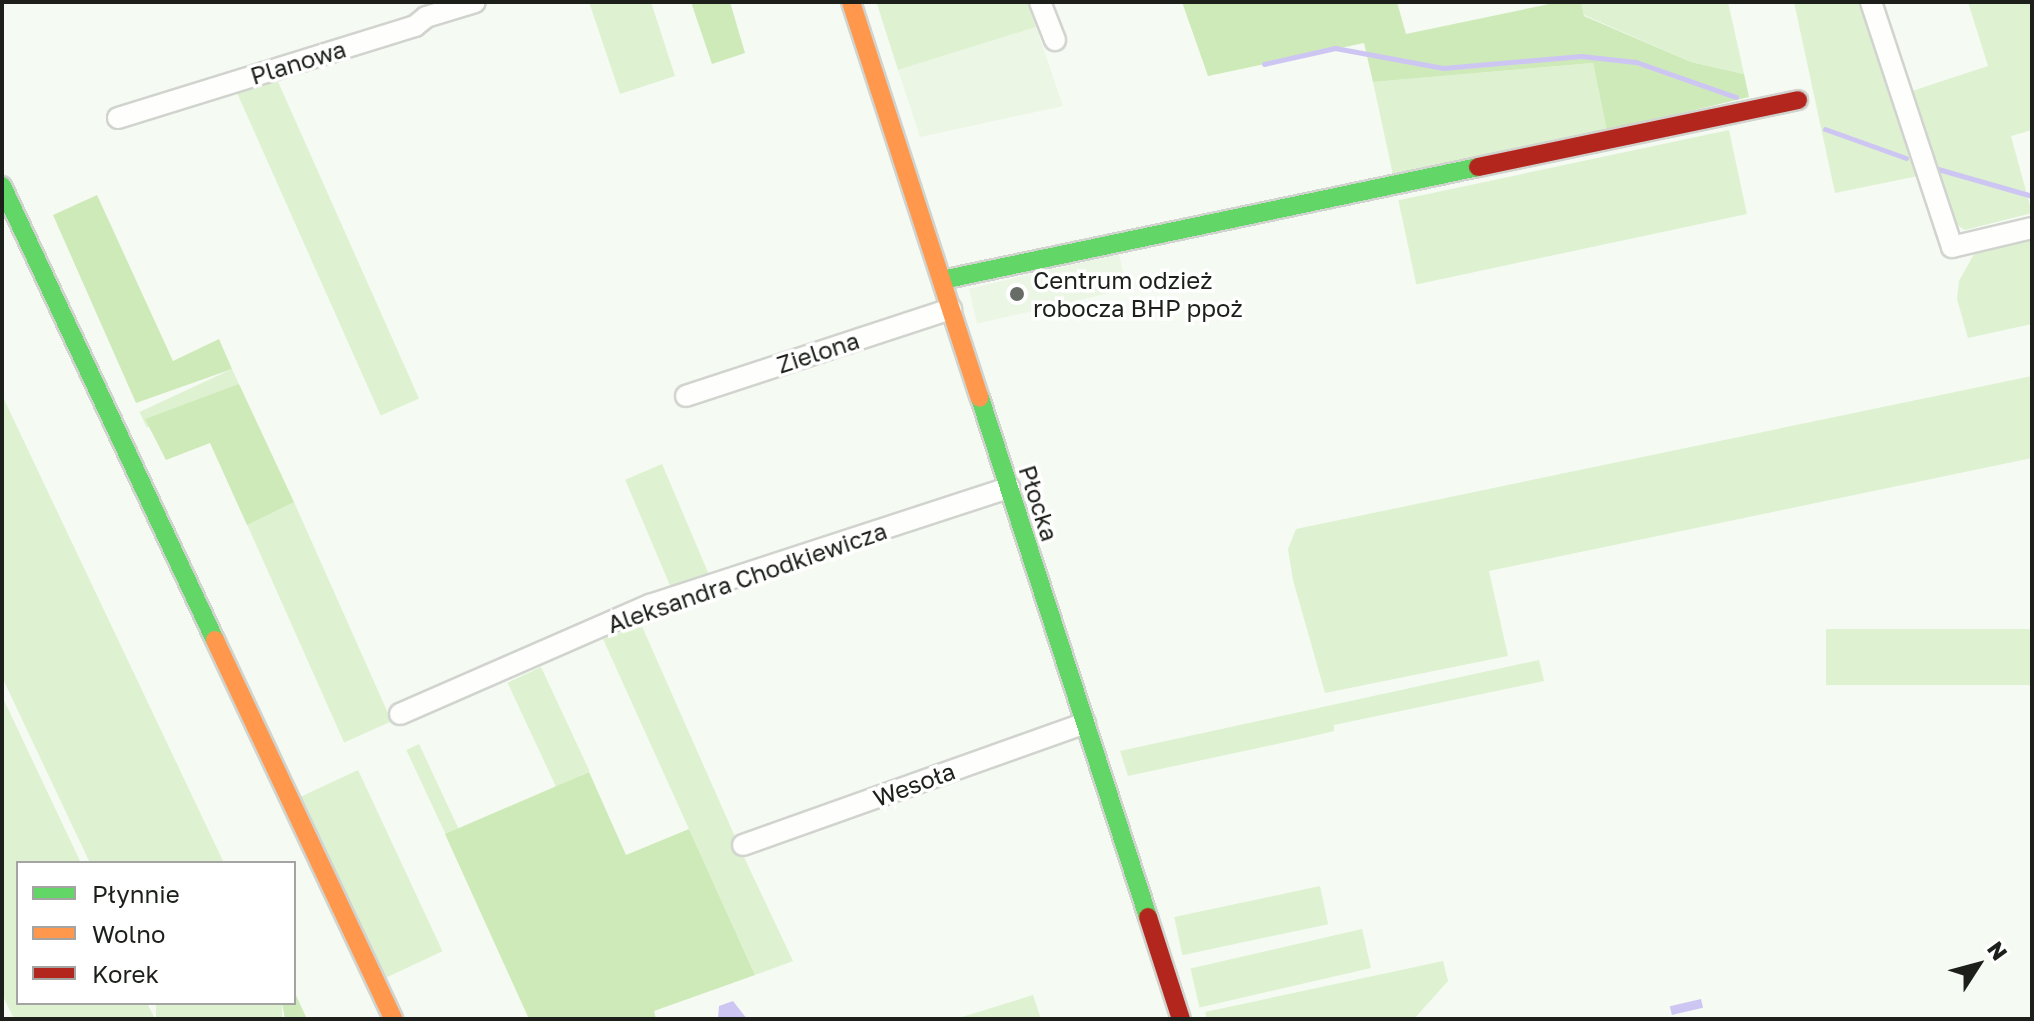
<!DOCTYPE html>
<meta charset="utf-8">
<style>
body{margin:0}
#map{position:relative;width:2034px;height:1021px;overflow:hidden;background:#f5faf2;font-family:"Golos Text",sans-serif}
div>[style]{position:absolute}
.built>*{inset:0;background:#ecf6e5;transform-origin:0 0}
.green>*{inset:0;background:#def2d2;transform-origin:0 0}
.forest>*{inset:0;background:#ceeab9}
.water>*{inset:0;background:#cec6f2;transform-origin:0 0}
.stream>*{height:5px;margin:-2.5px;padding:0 2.5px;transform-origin:2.5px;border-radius:2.5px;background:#cec6f2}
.roads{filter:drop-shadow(2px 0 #d1d4ce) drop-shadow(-2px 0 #d1d4ce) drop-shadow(0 2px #d1d4ce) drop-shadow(0 -2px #d1d4ce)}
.street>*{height:20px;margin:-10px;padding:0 10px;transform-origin:10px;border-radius:10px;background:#fefefd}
.fast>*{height:18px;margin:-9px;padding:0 9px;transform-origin:9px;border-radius:9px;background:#63d668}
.slow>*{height:18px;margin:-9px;padding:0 9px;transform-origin:9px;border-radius:9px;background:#ff974d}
.jam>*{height:18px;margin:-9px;padding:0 9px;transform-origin:9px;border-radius:9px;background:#b3261e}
.dots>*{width:22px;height:22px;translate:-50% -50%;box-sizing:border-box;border:4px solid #fff;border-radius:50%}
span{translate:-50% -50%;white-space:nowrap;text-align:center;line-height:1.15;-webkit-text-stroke:7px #fff;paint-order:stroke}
.street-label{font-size:24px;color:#1c1f1a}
.poi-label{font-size:24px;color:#1c1f1a}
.left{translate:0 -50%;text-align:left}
.frame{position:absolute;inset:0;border:4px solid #1c1f1a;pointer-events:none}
.legend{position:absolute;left:16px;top:861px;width:280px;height:144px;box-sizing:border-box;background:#fff;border:2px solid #a4a5a3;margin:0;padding:10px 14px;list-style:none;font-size:24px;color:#1c1f1a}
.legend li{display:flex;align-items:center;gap:16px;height:40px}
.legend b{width:40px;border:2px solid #a4a5a3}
.north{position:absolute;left:1938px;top:925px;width:80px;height:80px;-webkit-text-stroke:6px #fff;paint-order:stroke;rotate:54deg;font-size:22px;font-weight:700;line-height:32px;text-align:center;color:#1c1f1a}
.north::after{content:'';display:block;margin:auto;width:28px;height:36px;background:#1c1f1a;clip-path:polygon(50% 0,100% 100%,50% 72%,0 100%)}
</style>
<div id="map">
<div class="built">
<div style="clip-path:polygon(1036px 27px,1063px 106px,920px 137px,898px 70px)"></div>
<div style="left:1119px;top:254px;width:36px;height:154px;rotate:77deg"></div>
</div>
<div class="green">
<div style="clip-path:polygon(589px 2px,651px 2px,675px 76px,620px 94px)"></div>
<div style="clip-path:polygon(1027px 2px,1036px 27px,898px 70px,877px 4px)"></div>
<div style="clip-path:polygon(1581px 2px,1728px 2px,1744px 74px,1691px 62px,1584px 15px)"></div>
<div style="clip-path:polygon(1794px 2px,1862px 2px,1918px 176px,1835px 193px)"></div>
<div style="clip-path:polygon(1968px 2px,2032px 2px,2032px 130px,2011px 136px,2032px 213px,1965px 230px,1945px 218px,1906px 93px,1988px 66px)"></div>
<div style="clip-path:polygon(1593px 63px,1607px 131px,1393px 175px,1373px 82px)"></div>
<div style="left:275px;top:75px;width:354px;height:42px;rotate:66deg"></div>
<div style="left:1729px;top:130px;width:86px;height:338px;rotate:78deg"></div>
<div style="clip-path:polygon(2032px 240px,2032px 324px,1968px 338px,1957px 299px,1959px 281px,1974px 254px)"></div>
<div style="left:232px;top:369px;width:17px;height:102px;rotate:65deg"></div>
<div style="clip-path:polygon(2032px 376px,2032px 458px,1489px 571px,1508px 656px,1325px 693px,1293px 580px,1288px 549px,1296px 529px)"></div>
<div style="clip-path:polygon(2px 395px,84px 568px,224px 863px,90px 863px,2px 677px)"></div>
<div style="left:662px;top:464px;width:119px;height:40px;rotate:67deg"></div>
<div style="left:294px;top:502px;width:240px;height:52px;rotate:66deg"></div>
<div style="clip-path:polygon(641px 624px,744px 857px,793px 961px,755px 975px,603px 639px)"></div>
<div style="left:2032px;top:629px;width:56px;height:206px;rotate:90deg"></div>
<div style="clip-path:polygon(1539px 660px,1544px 681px,1334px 725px,1334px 731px,1309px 737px,1128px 776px,1120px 751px)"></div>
<div style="left:541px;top:667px;width:115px;height:37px;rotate:65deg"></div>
<div style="clip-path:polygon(2px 696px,81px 863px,18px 863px,18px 1003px,147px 1003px,155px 1019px,14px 1019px,2px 994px)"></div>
<div style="left:419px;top:744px;width:94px;height:14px;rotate:65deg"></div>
<div style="left:358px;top:770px;width:200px;height:65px;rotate:65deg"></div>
<div style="left:1320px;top:886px;width:39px;height:149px;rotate:78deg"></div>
<div style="left:1362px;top:929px;width:40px;height:176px;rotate:77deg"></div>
<div style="clip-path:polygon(1443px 961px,1448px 981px,1414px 1019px,1207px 1019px,1205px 1012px)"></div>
<div style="clip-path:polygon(1033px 995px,1041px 1019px,959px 1018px)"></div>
<div style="left:156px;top:1003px;width:126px;height:18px"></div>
</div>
<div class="forest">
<div style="clip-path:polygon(691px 2px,730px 2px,745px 53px,712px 64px)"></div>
<div style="clip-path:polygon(1182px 2px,1397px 2px,1406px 34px,1559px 2px,1581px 2px,1584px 16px,1691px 62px,1744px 74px,1749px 97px,1607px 131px,1593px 63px,1373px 82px,1364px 43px,1208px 76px)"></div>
<div style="clip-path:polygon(97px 195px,173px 361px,219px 339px,232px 369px,136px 403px,53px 215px)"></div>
<div style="clip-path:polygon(239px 384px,294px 502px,247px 525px,210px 443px,166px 460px,145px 419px)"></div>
<div style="clip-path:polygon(589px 772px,626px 855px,689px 829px,755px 975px,654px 1011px,656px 1019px,529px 1019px,445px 834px)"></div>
<div style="clip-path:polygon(294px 991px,307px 1019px,285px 1019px,282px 1003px,294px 1003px)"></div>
</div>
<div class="water">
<div style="left:1701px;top:999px;width:9px;height:32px;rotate:77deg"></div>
<div style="clip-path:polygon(733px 1001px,747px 1019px,718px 1019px,719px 1006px)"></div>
</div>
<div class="stream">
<div style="left:1264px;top:64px;width:73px;rotate:-12.7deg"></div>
<div style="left:1335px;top:48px;width:110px;rotate:10.5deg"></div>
<div style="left:1443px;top:68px;width:139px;rotate:-5deg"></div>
<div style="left:1581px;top:56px;width:55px;rotate:6.2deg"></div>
<div style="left:1636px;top:62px;width:106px;rotate:19.3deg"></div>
<div style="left:1825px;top:129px;width:86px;rotate:19.7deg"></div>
<div style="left:1938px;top:169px;width:98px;rotate:16deg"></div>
</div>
<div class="roads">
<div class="street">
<div style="left:1040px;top:2px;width:41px;rotate:68.5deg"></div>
<div style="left:1871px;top:2px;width:258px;rotate:71.7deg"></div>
<div style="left:1952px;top:247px;width:82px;rotate:-13.4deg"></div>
<div style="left:118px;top:118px;width:311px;rotate:-17.2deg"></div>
<div style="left:415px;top:26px;width:14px;rotate:-39deg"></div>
<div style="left:426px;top:17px;width:51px;rotate:-17deg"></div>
<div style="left:686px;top:396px;width:279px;rotate:-18.2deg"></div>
<div style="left:400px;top:714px;width:273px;rotate:-23.6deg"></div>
<div style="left:650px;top:605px;width:378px;rotate:-18.1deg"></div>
<div style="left:743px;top:845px;width:363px;rotate:-19.6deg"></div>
</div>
<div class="fast">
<div style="left:2px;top:186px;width:501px;rotate:64.87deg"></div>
<div style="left:942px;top:280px;width:548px;rotate:-11.9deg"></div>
<div style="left:980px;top:398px;width:546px;rotate:72.06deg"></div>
</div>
<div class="slow">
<div style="left:851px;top:2px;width:416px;rotate:72deg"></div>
<div style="left:215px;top:640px;width:419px;rotate:64.8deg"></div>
</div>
<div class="jam">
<div style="left:1478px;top:167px;width:327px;rotate:-11.8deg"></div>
<div style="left:1148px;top:917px;width:107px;rotate:72.1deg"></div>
</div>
</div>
<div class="dots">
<div style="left:1017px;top:294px;background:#686c66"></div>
</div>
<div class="street-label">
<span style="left:298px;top:62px;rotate:-17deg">Planowa</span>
<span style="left:818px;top:352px;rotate:-18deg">Zielona</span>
<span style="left:1039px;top:503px;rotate:72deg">Płocka</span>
<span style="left:747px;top:577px;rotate:-19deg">Aleksandra Chodkiewicza</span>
<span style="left:914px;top:784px;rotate:-20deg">Wesoła</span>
</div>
<div class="poi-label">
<span class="left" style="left:1033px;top:294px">Centrum odzież<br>robocza BHP ppoż</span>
</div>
<div class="frame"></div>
<ul class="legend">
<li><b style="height:10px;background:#63d668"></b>Płynnie</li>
<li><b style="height:10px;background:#ff974d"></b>Wolno</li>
<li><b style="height:10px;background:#b3261e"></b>Korek</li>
</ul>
<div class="north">N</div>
</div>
